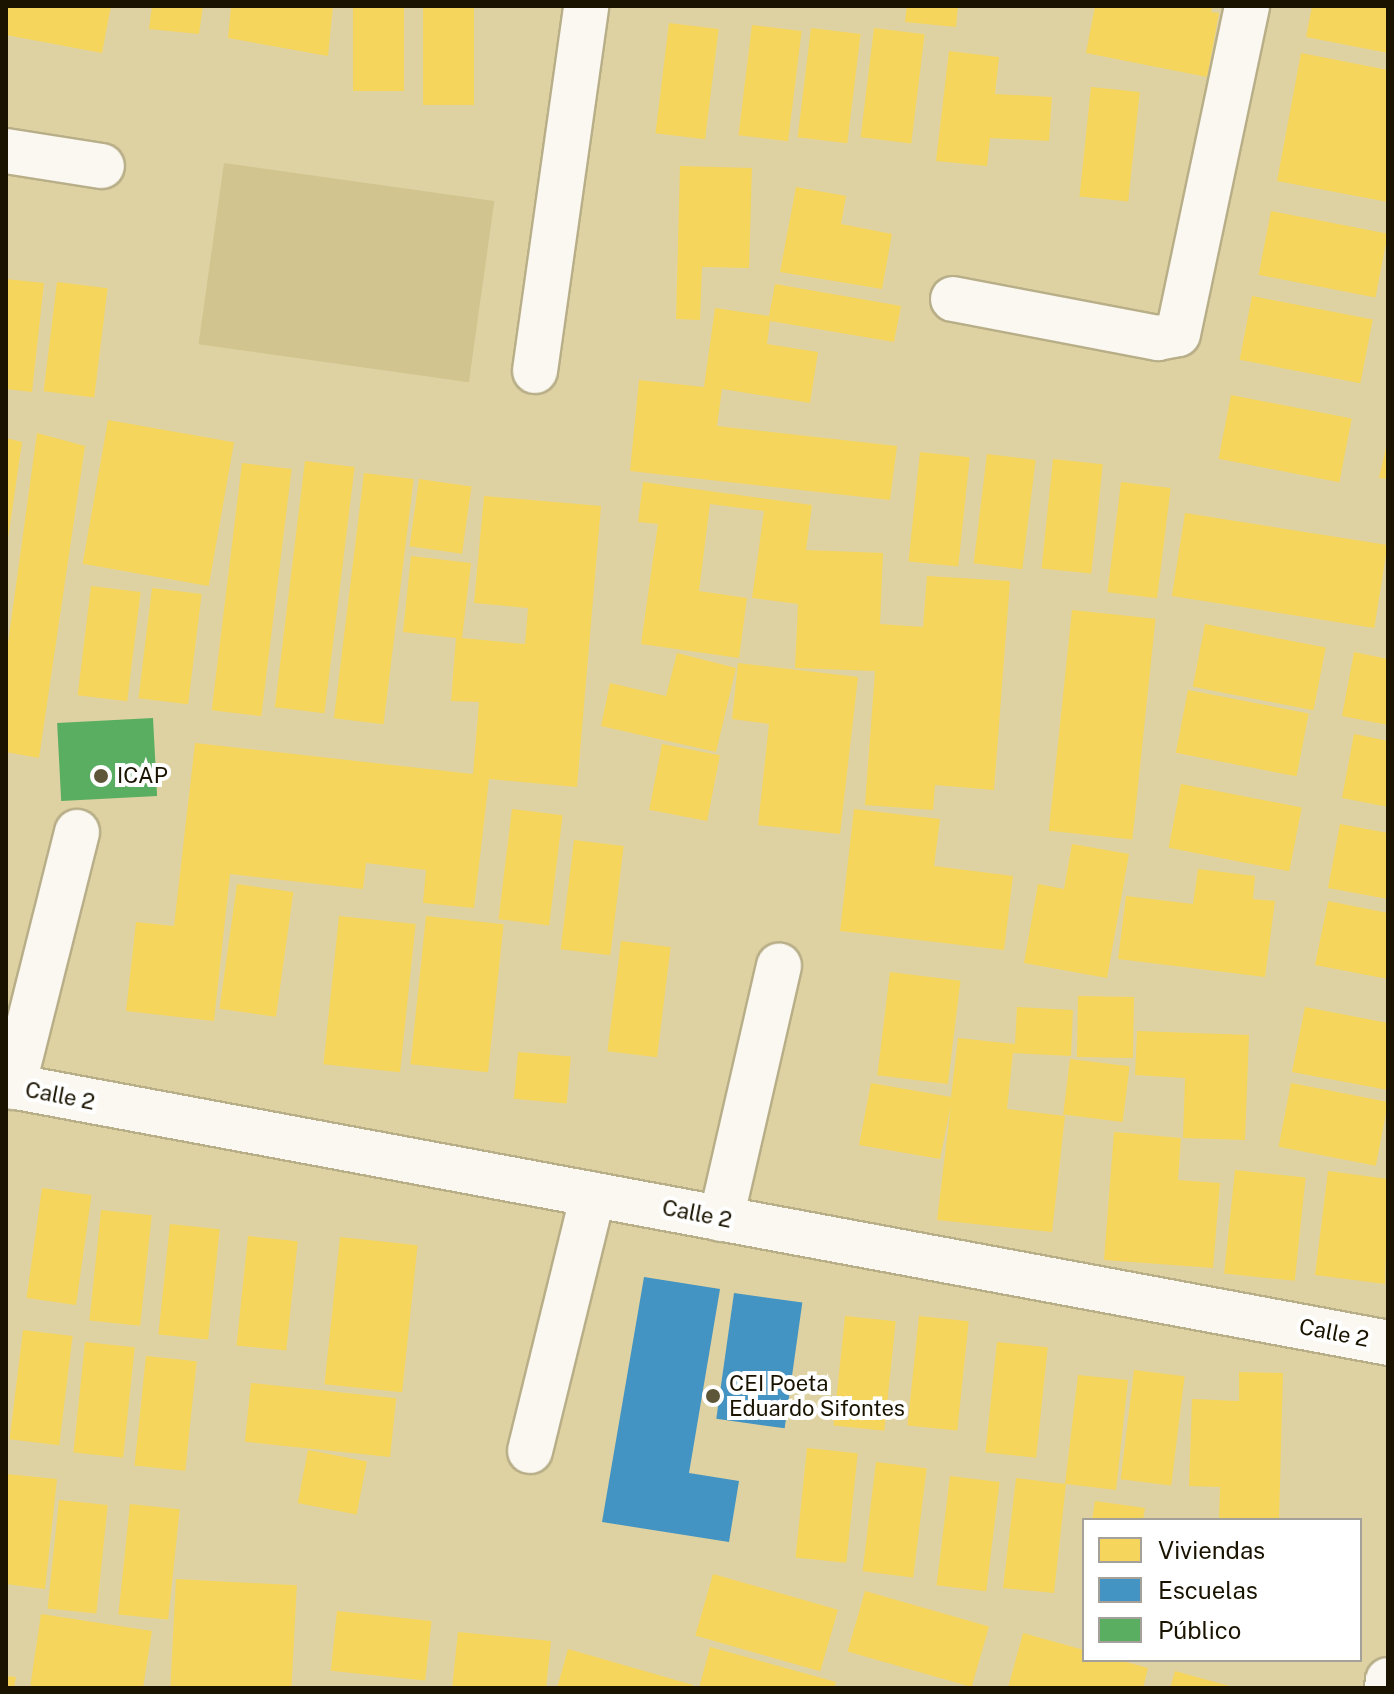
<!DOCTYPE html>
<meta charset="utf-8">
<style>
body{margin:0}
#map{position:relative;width:1394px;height:1694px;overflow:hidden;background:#ded2a2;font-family:"Public Sans",sans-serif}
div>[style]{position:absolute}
.green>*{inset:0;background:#d1c48f;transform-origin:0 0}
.homes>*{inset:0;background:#f6d55c;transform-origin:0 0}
.schools>*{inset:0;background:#4393c3;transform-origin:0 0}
.public>*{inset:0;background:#5aae61;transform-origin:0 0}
.roads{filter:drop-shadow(2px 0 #b8ae88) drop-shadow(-2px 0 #b8ae88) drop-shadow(0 2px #b8ae88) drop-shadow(0 -2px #b8ae88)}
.minor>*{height:44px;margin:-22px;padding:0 22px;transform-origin:22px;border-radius:22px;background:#faf8f1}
.dots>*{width:22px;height:22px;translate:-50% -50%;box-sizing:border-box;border:4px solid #fff;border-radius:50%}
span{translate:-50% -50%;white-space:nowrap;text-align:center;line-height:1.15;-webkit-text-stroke:8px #fff;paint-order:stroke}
.poi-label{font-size:22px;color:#191300}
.left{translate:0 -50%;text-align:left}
.street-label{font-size:22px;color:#191300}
.frame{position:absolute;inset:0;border:8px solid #191300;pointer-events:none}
.legend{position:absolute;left:1082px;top:1518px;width:280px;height:144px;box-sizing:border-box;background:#fff;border:2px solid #a3a199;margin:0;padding:10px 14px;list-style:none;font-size:24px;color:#191300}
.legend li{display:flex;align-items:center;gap:16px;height:40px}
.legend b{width:40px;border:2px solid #a3a199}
</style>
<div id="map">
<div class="green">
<div style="left:224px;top:163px;width:273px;height:183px;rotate:8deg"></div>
</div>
<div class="homes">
<div style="clip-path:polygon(6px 6px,111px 6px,102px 53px,6px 35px)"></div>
<div style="clip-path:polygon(152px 6px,203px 6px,199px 34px,149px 29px)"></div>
<div style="clip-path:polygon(231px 6px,333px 6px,328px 56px,228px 38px)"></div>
<div style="left:353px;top:6px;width:51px;height:85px"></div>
<div style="left:423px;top:6px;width:51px;height:99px"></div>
<div style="clip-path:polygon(907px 6px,958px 6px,956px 27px,905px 22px)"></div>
<div style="clip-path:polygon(1095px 6px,1213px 6px,1211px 12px,1219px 13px,1207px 77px,1086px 53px)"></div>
<div style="clip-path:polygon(1312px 6px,1388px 6px,1388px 53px,1306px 37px)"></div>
<div style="left:669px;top:23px;width:50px;height:111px;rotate:7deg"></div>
<div style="left:752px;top:25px;width:50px;height:111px;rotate:7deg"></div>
<div style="left:811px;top:28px;width:50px;height:110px;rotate:7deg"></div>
<div style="left:874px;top:28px;width:51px;height:110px;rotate:7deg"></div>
<div style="clip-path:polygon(949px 51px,999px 57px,995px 94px,1052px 97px,1049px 141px,990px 138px,987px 166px,936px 161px)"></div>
<div style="clip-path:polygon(1301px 53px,1388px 70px,1388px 202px,1277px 181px)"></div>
<div style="left:1091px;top:87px;width:49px;height:110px;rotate:6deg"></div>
<div style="clip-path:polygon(680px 166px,752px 168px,749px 268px,702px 267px,700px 320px,676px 319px)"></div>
<div style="clip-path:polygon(796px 187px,846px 196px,841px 224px,892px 234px,882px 289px,780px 272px)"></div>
<div style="left:1271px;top:211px;width:119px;height:65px;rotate:11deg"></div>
<div style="clip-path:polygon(6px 279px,44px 283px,32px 392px,6px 389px)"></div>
<div style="left:57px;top:282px;width:51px;height:110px;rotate:7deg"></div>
<div style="clip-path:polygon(775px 284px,901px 306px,894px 342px,770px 321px,767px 344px,818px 352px,810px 403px,722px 389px,717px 426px,897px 446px,890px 500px,630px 471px,639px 380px,704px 387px,715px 308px,769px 316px)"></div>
<div style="left:1252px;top:296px;width:123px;height:65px;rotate:11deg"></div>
<div style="left:1231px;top:395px;width:123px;height:65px;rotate:11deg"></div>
<div style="left:108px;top:420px;width:128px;height:146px;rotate:10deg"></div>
<div style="clip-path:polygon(37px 433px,85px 446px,39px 758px,6px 752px,6px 658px)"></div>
<div style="clip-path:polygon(6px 438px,22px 442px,8px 539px,6px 539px)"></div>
<div style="clip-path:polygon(1388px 439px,1388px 479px,1379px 478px)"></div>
<div style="left:920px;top:452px;width:50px;height:110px;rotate:6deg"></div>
<div style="left:987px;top:454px;width:49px;height:110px;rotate:7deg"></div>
<div style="left:1053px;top:459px;width:50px;height:110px;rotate:6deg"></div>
<div style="left:305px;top:461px;width:50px;height:248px;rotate:7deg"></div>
<div style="left:242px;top:463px;width:50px;height:249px;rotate:7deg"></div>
<div style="left:364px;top:473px;width:50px;height:247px;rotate:7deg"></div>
<div style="left:419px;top:479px;width:53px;height:68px;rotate:8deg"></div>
<div style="clip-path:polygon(643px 482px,812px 505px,806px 550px,883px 553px,880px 624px,923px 627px,927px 576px,1010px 581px,994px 790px,935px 785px,933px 810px,865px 805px,875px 671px,795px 668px,798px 604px,752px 598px,764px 511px,710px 504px,699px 591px,747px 598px,739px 658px,641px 644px,658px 524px,638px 522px)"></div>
<div style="left:1121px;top:482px;width:50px;height:111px;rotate:7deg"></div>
<div style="clip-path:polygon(484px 496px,601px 506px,577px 787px,489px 779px,474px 908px,423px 903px,426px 870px,366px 863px,363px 889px,230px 874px,214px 1021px,126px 1011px,136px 922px,174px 926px,195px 743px,473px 774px,479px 702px,451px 701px,456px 638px,403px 632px,411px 556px,471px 563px,462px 638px,525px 644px,528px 608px,474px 603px)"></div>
<div style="left:1185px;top:513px;width:205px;height:84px;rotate:9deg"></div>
<div style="left:91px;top:586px;width:50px;height:110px;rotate:7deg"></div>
<div style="left:152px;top:588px;width:50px;height:111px;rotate:7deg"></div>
<div style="left:1072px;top:610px;width:84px;height:222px;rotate:6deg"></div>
<div style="left:1205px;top:624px;width:123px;height:64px;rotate:11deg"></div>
<div style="clip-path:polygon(1354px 652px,1388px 659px,1388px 725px,1342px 716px)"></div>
<div style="clip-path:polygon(677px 653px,736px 668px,716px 752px,601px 726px,610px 683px,666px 696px)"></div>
<div style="clip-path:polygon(738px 663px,858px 677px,840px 834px,758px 825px,769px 724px,732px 719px)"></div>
<div style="left:1188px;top:690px;width:123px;height:64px;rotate:11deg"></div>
<div style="clip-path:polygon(1354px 734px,1388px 741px,1388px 807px,1342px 798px)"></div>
<div style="left:662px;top:744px;width:59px;height:67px;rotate:11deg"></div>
<div style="left:1181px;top:784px;width:123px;height:65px;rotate:11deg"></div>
<div style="left:512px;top:809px;width:51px;height:111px;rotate:7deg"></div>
<div style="clip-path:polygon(854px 809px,940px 819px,934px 866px,1013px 876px,1004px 950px,840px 931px)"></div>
<div style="clip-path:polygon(1340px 824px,1388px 833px,1388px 899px,1328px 888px)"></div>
<div style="left:574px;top:840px;width:50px;height:110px;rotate:7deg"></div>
<div style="clip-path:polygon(1072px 844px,1129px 854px,1107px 978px,1024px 963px,1038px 884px,1064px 889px)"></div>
<div style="clip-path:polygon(1198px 869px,1255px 876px,1253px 899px,1275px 901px,1265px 977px,1118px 959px,1126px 896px,1193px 904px)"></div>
<div style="left:237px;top:884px;width:57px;height:126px;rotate:8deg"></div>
<div style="clip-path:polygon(1328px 901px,1388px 913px,1388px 979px,1315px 965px)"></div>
<div style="left:339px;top:916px;width:77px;height:149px;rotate:6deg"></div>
<div style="left:426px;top:916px;width:78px;height:149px;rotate:6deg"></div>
<div style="left:621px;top:941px;width:50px;height:111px;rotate:7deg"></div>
<div style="left:890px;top:972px;width:71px;height:104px;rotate:7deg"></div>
<div style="left:1078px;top:996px;width:56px;height:61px;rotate:1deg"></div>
<div style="clip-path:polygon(1017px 1007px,1073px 1010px,1071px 1056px,1013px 1053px,1007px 1109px,1065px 1116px,1052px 1232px,937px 1220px,951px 1105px,940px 1159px,859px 1145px,871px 1083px,951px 1097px,958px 1038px,1015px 1044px)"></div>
<div style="clip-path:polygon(1305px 1007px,1388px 1023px,1388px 1090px,1292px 1072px)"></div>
<div style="clip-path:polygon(1137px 1031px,1249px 1035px,1245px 1140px,1183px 1138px,1185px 1078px,1135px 1075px)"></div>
<div style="left:518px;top:1052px;width:53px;height:47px;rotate:5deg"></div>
<div style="left:1070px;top:1059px;width:60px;height:56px;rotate:7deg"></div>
<div style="left:1291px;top:1083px;width:99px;height:65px;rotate:11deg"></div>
<div style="clip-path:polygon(1114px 1132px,1181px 1138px,1178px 1180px,1220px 1183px,1213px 1268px,1104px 1260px)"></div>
<div style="left:1235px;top:1170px;width:71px;height:104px;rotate:6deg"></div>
<div style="clip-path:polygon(1328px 1171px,1388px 1179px,1385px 1284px,1315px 1275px)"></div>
<div style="left:42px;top:1188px;width:50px;height:111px;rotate:8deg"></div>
<div style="left:101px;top:1210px;width:51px;height:111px;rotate:6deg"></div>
<div style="left:170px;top:1224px;width:50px;height:111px;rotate:6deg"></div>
<div style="left:248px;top:1236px;width:50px;height:110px;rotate:6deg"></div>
<div style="left:340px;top:1237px;width:78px;height:148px;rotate:6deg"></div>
<div style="left:845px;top:1316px;width:51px;height:110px;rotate:6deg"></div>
<div style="left:919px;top:1316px;width:50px;height:110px;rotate:6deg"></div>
<div style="left:23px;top:1330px;width:50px;height:110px;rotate:7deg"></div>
<div style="left:85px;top:1342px;width:50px;height:111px;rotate:6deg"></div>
<div style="left:997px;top:1342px;width:51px;height:111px;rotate:6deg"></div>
<div style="left:146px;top:1356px;width:51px;height:110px;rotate:6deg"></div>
<div style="left:1134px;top:1370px;width:51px;height:110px;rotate:7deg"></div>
<div style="clip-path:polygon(1239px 1372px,1283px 1373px,1279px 1520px,1219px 1520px,1220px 1487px,1189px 1486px,1192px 1399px,1239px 1401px)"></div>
<div style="clip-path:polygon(1078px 1375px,1128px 1380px,1116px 1490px,1066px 1484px,1054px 1593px,1003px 1588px,1016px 1478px,1065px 1484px)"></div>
<div style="left:251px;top:1383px;width:146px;height:59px;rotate:6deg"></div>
<div style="left:807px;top:1448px;width:51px;height:110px;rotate:6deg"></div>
<div style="left:308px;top:1450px;width:60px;height:54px;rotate:11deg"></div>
<div style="left:876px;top:1462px;width:51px;height:110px;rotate:7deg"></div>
<div style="clip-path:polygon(6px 1474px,57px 1479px,45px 1589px,6px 1584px)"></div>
<div style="left:950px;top:1476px;width:50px;height:110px;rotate:7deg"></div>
<div style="left:59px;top:1500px;width:49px;height:109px;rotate:6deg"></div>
<div style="clip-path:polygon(1095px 1501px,1145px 1508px,1143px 1520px,1092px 1520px)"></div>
<div style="left:130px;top:1504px;width:50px;height:111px;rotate:6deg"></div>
<div style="left:713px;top:1574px;width:130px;height:64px;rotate:16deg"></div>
<div style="left:176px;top:1579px;width:121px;height:109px;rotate:3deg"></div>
<div style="left:865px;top:1591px;width:129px;height:63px;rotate:16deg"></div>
<div style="left:337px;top:1611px;width:95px;height:60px;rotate:6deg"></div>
<div style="clip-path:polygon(41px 1614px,152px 1631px,143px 1688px,30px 1688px)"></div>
<div style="clip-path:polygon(458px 1632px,551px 1641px,546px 1688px,452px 1688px)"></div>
<div style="clip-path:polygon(1023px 1633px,1084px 1650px,1084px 1660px,1119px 1660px,1148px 1668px,1143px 1688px,1008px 1688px)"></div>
<div style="clip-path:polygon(710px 1647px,836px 1682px,834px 1688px,699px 1688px)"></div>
<div style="clip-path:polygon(568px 1649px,693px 1685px,693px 1688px,557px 1688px)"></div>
<div style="clip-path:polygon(1175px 1671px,1233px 1687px,1233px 1688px,1170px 1688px)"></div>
<div style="clip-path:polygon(6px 1676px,16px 1677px,14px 1688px,6px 1688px)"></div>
</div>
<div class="schools">
<div style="clip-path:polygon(644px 1277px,720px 1289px,689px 1473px,739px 1481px,729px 1542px,602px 1522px)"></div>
<div style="left:734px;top:1293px;width:69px;height:127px;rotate:8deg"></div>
</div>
<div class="public">
<div style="left:153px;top:718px;width:78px;height:96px;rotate:87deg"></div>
</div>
<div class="roads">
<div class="minor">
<div style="left:6px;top:151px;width:97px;rotate:8.9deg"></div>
<div style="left:953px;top:299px;width:209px;rotate:10.8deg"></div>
<div style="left:1158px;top:338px;width:20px;rotate:-11deg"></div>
<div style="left:1178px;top:334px;width:335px;rotate:-78.1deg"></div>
<div style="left:535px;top:371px;width:369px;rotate:-82deg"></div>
<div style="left:6px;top:1085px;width:1406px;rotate:10.57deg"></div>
<div style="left:13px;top:1087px;width:263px;rotate:-75.9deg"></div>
<div style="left:721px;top:1219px;width:260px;rotate:-77.1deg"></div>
<div style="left:530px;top:1451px;width:264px;rotate:-76.2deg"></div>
<div style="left:1387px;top:1688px;width:8px;rotate:-83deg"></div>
</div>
</div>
<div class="dots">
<div style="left:101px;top:776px;background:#5e5639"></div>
<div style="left:713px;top:1396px;background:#5e5639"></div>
</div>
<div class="poi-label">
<span class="left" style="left:117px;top:776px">ICAP</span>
<span class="left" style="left:729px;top:1396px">CEI Poeta<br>Eduardo Sifontes</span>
</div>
<div class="street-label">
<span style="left:60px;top:1096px;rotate:11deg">Calle 2</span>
<span style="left:697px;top:1214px;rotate:11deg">Calle 2</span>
<span style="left:1334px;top:1333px;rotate:11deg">Calle 2</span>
</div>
<div class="frame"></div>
<ul class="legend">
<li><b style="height:22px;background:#f6d55c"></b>Viviendas</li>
<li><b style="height:22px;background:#4393c3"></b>Escuelas</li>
<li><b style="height:22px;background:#5aae61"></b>Público</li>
</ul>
</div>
